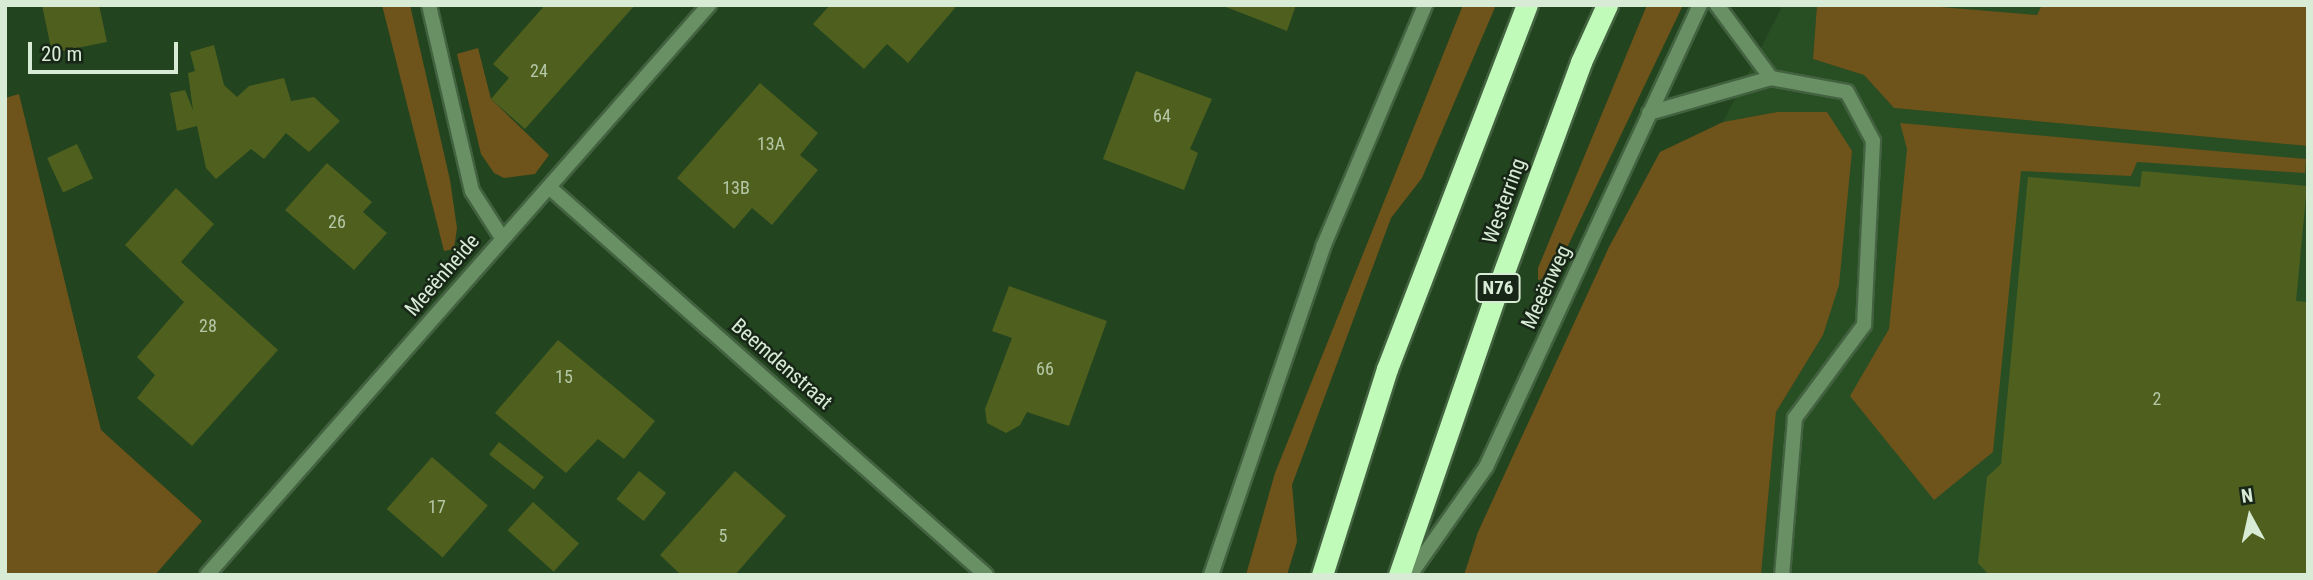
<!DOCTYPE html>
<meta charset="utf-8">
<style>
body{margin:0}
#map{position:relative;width:2313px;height:580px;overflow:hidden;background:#22441f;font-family:"Roboto Condensed",sans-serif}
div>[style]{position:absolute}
.built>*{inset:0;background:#284f24}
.green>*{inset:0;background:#6e531b}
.building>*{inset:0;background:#4f5f1e;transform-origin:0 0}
.roads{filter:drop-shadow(2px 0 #436240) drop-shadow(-2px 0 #436240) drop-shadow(0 2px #436240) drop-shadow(0 -2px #436240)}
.lane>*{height:14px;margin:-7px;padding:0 7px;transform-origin:7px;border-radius:7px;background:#689064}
.street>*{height:14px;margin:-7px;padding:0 7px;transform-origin:7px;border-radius:7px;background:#689064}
.highway>*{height:21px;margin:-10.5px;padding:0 10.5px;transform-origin:10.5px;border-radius:10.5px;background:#c0fbba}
span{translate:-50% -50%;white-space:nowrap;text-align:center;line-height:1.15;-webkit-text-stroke:5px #172616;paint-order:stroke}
.number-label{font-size:18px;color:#b5c8a7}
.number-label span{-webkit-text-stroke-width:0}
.shield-label span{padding:2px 5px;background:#172616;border:2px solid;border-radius:5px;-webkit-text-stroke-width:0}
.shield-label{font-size:19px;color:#d7ebd5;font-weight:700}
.street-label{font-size:21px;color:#d7ebd5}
.frame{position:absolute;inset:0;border:7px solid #d7ebd5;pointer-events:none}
.north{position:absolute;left:2215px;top:482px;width:70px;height:70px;-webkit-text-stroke:5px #172616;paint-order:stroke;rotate:352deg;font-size:19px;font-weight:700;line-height:28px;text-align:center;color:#d7ebd5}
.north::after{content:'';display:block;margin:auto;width:24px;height:32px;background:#d7ebd5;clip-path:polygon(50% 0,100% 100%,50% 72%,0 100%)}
.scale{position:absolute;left:28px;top:42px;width:150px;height:32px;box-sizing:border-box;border:4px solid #d7ebd5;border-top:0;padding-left:9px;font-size:21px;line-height:24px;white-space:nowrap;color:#d7ebd5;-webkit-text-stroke:5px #172616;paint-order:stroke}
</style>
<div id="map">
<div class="built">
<div style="clip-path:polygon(1783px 5px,1817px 5px,1813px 59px,1864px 75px,1894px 108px,2308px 146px,2308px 575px,1761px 575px,1776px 412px,1823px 335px,1777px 112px,1723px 122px)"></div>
<div style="clip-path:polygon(1917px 5px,2042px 5px,2038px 15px)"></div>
</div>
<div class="green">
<div style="clip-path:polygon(382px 5px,410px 5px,450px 180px,457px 228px,454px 249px,444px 251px)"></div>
<div style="clip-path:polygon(1463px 5px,1496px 5px,1422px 178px,1391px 218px,1292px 485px,1297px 542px,1287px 575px,1246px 575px,1275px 473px)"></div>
<div style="clip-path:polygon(1647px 5px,1683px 5px,1553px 277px,1538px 280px,1538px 268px)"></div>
<div style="clip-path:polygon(1817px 5px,1917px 5px,2037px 15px,2042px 5px,2308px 5px,2308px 146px,1894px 108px,1864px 75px,1813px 59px)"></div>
<div style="clip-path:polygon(478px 48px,491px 99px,549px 155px,535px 174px,504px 178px,494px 173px,481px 154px,457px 54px)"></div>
<div style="clip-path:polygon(19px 94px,101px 430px,202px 521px,155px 575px,5px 575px,5px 98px)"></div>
<div style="clip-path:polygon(1777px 112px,1827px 112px,1852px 151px,1839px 285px,1823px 335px,1776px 412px,1761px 575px,1464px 575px,1478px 532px,1609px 247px,1660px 152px,1723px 122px)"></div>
<div style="clip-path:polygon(1900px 123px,2306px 159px,2305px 173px,2137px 162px,2131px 176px,2021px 171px,1993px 452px,1934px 500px,1850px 396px,1889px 329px,1907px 149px)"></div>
</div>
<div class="building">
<div style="clip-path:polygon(42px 5px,99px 5px,107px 42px,52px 53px)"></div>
<div style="clip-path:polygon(545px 5px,635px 5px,525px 129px,491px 99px,509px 78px,493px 64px)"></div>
<div style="clip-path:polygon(830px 5px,952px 5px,955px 8px,908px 63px,887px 44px,864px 69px,813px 24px)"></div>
<div style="clip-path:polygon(1221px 5px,1296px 5px,1287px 31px)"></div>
<div style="clip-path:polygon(214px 45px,224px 85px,237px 97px,249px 86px,284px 78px,291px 101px,314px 97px,340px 121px,309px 152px,286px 133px,264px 159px,251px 149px,216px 179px,206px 168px,197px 126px,177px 131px,170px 93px,185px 90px,193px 110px,188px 73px,195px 71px,190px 52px)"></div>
<div style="clip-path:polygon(1136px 71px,1212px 99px,1190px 149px,1198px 153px,1184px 190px,1103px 159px)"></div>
<div style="clip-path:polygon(760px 83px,818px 133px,800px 155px,818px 170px,772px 225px,752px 208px,734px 229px,677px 178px)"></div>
<div style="left:77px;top:144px;width:38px;height:33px;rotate:65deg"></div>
<div style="clip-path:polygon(327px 163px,372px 202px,363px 212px,387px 233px,354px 270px,285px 210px)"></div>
<div style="clip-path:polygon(2142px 171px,2307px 186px,2296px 301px,2308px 302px,2308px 575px,1989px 575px,1978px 563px,1987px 477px,2001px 464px,2028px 177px,2140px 187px)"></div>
<div style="clip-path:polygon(176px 188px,214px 224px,181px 262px,278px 350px,192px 446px,137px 398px,155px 375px,137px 357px,184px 302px,125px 245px)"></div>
<div style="clip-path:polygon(1009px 286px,1107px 321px,1069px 426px,1027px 412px,1020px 425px,1006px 433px,987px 423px,985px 409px,1012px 338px,992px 331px)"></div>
<div style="clip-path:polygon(558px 340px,655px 421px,624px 459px,598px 439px,566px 473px,495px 413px)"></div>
<div style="left:499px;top:442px;width:57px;height:16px;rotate:38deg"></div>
<div style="left:432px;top:457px;width:74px;height:69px;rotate:41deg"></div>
<div style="left:639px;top:471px;width:35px;height:36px;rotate:39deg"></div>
<div style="clip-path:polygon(735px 471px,786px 516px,735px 575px,681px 575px,660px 555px)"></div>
<div style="left:533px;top:502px;width:62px;height:38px;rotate:42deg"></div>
</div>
<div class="roads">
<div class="lane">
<div style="left:1717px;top:5px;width:91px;rotate:53.5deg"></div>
<div style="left:1649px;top:113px;width:127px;rotate:-16deg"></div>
<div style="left:1771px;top:78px;width:77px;rotate:10.4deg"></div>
<div style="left:1847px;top:92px;width:55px;rotate:62deg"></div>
<div style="left:1873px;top:141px;width:184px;rotate:92.8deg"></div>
<div style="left:1864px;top:325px;width:116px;rotate:126.6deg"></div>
<div style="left:1795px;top:418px;width:158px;rotate:94.7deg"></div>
</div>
<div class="street">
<div style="left:429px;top:5px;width:191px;rotate:77deg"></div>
<div style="left:472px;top:191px;width:56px;rotate:57.4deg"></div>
<div style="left:549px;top:187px;width:584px;rotate:41.6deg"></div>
<div style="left:207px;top:575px;width:760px;rotate:-48.63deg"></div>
<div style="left:1211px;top:575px;width:347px;rotate:-71.1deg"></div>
<div style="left:1323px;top:247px;width:263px;rotate:-67.1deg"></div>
<div style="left:1410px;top:575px;width:132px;rotate:-54.9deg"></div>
<div style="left:1486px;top:467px;width:509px;rotate:-65.15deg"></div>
</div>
<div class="highway">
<div style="left:1322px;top:575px;width:216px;rotate:-72.5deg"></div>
<div style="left:1387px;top:369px;width:390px;rotate:-69deg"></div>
<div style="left:1399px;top:575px;width:295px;rotate:-71deg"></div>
<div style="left:1495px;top:296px;width:249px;rotate:-69.8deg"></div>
<div style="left:1581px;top:62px;width:63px;rotate:-65.5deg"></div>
</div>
</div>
<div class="number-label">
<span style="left:539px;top:71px">24</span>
<span style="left:1162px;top:116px">64</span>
<span style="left:771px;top:144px">13A</span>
<span style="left:736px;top:188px">13B</span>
<span style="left:337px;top:222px">26</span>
<span style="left:208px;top:326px">28</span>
<span style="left:1045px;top:369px">66</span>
<span style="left:564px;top:377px">15</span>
<span style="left:2157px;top:399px">2</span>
<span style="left:437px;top:507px">17</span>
<span style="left:723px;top:536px">5</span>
</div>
<div class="shield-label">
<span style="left:1498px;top:288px">N76</span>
</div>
<div class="street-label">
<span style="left:1504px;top:201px;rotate:-70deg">Westerring</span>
<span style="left:442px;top:275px;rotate:-49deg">Meeënheide</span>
<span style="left:1546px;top:287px;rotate:-65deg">Meeënweg</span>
<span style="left:782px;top:364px;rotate:41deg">Beemdenstraat</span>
</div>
<div class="frame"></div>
<div class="north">N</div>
<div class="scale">20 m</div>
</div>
